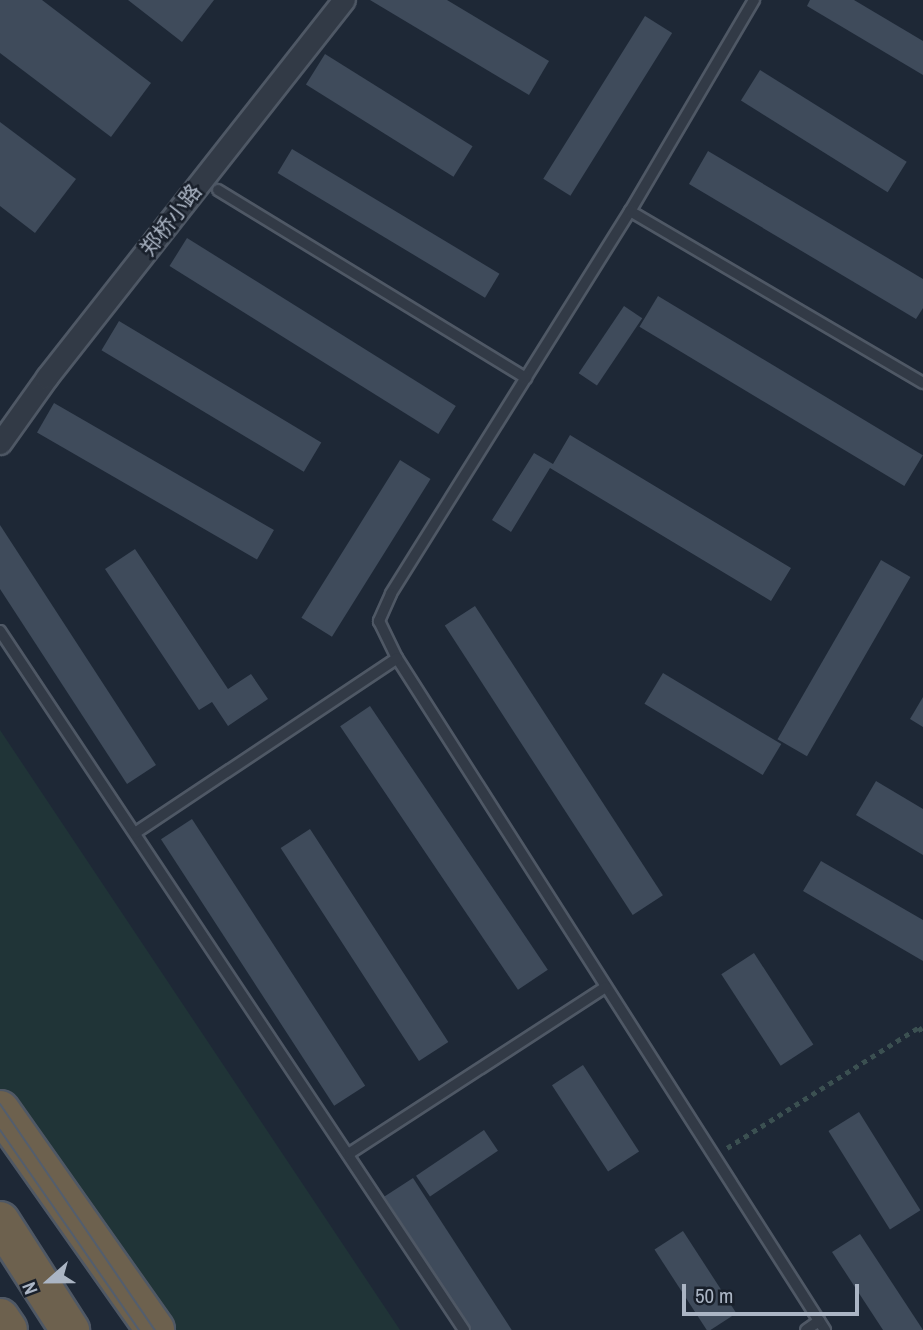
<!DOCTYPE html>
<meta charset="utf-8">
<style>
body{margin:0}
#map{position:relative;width:923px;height:1330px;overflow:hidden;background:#1e2836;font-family:"Archivo Narrow","Noto Sans SC",sans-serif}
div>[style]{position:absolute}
.green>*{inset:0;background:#203437}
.building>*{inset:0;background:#3f4b5b;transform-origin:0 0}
.path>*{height:4.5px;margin-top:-2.25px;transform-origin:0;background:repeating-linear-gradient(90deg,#3b5051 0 5px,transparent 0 10px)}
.roads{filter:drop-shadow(2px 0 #4f5865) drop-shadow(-2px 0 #4f5865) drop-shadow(0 2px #4f5865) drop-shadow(0 -2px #4f5865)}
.lane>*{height:10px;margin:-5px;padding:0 5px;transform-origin:5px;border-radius:5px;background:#323a46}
.street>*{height:21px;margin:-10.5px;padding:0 10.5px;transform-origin:10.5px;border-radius:10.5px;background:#323a46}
.highway>*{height:38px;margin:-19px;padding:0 19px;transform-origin:19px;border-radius:19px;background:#6d614e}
.tram>*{height:2px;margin:-1px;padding:0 1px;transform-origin:1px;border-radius:1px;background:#535e6e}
span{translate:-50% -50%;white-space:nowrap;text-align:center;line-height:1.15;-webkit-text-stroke:5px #181f2a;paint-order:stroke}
.street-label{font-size:21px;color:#abb5c4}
.north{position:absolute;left:14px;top:1246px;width:70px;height:70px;-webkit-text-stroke:5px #181f2a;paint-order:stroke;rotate:249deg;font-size:19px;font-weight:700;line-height:28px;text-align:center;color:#abb5c4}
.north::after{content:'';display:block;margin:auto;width:24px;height:32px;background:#abb5c4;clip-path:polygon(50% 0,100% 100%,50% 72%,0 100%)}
.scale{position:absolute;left:682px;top:1284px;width:177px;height:32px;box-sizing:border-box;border:4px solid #abb5c4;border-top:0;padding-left:9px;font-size:21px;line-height:24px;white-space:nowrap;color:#abb5c4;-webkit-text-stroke:5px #181f2a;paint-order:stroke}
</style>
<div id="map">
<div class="green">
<div style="clip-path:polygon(0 730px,400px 1330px,152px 1330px,0 1092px)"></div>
</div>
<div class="building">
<div style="clip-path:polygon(0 0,42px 0,151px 83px,111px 137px,0 53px)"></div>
<div style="clip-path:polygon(128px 0,214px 0,182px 42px)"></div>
<div style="clip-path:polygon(370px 0,447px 0,549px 61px,529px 95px)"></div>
<div style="clip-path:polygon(810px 0,854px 0,923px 41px,923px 75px,807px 6px)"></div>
<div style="left:645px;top:16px;width:32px;height:192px;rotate:32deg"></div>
<div style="left:325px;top:54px;width:174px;height:36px;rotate:32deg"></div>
<div style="left:760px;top:70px;width:173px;height:36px;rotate:32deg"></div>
<div style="clip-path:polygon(0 122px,76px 179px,35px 233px,0 206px)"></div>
<div style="left:292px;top:149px;width:242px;height:28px;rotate:31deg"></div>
<div style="clip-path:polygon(708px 151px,923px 279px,923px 308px,916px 319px,689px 184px)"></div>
<div style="left:187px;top:238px;width:317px;height:33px;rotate:32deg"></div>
<div style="left:658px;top:296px;width:309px;height:36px;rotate:31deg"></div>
<div style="left:624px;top:306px;width:22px;height:81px;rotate:34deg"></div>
<div style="left:119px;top:321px;width:236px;height:34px;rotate:31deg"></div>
<div style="left:54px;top:403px;width:254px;height:34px;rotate:30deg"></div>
<div style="clip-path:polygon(570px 435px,791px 568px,771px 601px,550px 468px,511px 532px,492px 520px,534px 453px,553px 464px)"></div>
<div style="left:400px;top:460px;width:36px;height:186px;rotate:32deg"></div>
<div style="clip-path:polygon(0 525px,156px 765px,127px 784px,0 589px)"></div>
<div style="clip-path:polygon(135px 549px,228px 689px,251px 674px,268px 699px,228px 726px,212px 702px,199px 710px,105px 569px)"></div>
<div style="left:881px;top:560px;width:34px;height:207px;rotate:30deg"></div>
<div style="left:475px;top:606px;width:345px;height:36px;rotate:57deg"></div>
<div style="left:663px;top:673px;width:138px;height:36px;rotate:31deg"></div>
<div style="clip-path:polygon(923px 697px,923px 727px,910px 719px)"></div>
<div style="left:370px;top:706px;width:318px;height:36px;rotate:56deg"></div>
<div style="clip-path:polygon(876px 781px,923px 809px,923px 855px,856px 815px)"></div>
<div style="left:192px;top:819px;width:318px;height:37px;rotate:57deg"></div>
<div style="left:310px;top:829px;width:254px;height:35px;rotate:57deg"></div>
<div style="clip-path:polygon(821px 861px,923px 920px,923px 961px,803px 891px)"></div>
<div style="left:754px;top:953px;width:109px;height:39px;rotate:57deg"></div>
<div style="left:583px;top:1065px;width:103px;height:37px;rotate:57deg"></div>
<div style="left:859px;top:1112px;width:116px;height:36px;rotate:58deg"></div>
<div style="left:484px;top:1130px;width:25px;height:82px;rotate:56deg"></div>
<div style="left:413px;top:1178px;width:182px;height:34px;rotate:57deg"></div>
<div style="left:683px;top:1231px;width:98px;height:34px;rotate:57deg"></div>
<div style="clip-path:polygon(860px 1234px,923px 1330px,883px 1330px,832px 1252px)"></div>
</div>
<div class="path">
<div style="left:727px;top:1148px;width:227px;rotate:-32.2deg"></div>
<div style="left:919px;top:1027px;width:7px;rotate:56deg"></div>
</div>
<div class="roads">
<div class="lane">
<div style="left:754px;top:0;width:245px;rotate:120.4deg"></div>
<div style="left:630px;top:211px;width:451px;rotate:122deg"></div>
<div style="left:391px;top:594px;width:30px;rotate:114deg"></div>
<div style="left:379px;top:621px;width:41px;rotate:64.1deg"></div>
<div style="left:397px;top:658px;width:797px;rotate:57.51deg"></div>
<div style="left:218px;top:190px;width:361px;rotate:31.4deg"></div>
<div style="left:630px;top:211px;width:340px;rotate:30.4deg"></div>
<div style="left:0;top:631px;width:839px;rotate:56.42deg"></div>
<div style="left:135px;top:833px;width:315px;rotate:-33.7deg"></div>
<div style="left:350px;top:1153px;width:305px;rotate:-33deg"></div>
<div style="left:806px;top:1330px;width:16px;rotate:-35deg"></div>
</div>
<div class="street">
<div style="left:0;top:443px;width:81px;rotate:-54.5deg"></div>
<div style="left:47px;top:377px;width:480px;rotate:-51.8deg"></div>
</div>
<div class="highway">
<div style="left:0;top:1110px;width:269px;rotate:54.8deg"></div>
<div style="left:0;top:1221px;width:130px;rotate:57.3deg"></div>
<div style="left:0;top:1318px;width:14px;rotate:56deg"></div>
</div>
</div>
<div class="tram">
<div style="left:0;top:1104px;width:274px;rotate:55.6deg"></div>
<div style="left:0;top:1130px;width:244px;rotate:55.2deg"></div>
</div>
<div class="street-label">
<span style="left:171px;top:220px;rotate:-52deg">郑桥小路</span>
</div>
<div class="north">N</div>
<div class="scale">50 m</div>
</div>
